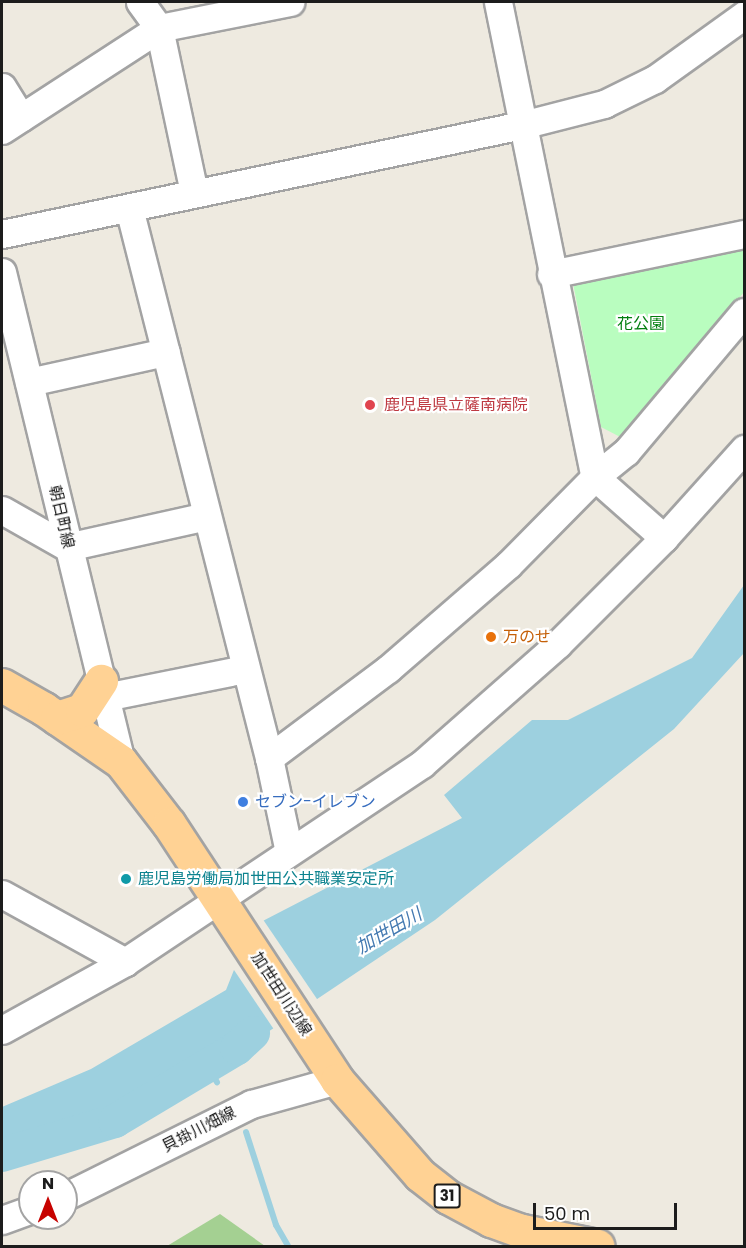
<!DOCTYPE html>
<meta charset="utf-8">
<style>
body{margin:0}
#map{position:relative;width:746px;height:1248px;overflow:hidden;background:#eeeae0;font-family:Poppins,"Noto Sans JP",sans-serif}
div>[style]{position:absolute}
.forest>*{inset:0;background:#a4d092}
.park>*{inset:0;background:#b9fdbf}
.water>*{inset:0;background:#9dd0df}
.pier>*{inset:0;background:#eeeae0}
.stream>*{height:6px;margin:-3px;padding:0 3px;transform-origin:3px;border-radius:3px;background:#9dd0df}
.river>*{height:34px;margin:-17px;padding:0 17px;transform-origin:17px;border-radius:17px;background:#9dd0df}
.roads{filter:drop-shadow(2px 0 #a3a3a3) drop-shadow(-2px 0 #a3a3a3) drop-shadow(0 2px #a3a3a3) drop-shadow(0 -2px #a3a3a3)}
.minor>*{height:27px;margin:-13.5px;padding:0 13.5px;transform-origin:13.5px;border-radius:13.5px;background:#fff}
.major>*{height:33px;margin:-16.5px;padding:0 16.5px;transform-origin:16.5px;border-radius:16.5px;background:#ffd294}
.dots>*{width:16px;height:16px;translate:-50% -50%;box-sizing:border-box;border:3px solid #fff;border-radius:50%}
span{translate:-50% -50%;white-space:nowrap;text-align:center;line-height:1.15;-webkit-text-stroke:4.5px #fff;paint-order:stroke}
.shield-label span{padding:2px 4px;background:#fff;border:2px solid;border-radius:4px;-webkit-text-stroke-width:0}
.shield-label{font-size:15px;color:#1c1c1c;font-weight:700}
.park-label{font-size:16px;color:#047f10}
.health-label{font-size:16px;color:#be3a42}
.left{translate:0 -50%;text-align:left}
.street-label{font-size:16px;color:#1c1c1c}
.food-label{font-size:16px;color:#c56008}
.shop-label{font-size:16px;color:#366cbe}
.culture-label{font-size:16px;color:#0d838f}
.water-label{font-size:18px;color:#4379b1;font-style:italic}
.frame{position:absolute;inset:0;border:3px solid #1c1c1c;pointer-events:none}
.north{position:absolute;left:18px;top:1170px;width:60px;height:60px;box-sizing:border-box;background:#fff;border:2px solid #a4a4a4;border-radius:50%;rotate:0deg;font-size:16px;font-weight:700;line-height:24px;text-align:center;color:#1c1c1c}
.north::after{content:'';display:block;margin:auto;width:21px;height:27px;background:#c70200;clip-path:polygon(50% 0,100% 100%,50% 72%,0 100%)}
.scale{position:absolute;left:533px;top:1203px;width:144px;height:27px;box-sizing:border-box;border:3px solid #1c1c1c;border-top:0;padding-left:8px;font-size:18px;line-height:21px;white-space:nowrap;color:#1c1c1c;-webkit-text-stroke:4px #fff;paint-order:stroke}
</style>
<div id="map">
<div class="forest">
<div style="clip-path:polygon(220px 1214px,265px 1246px,167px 1246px)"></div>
</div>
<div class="park">
<div style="clip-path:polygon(744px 243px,744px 292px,624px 439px,601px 427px,572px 278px)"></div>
</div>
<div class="water">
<div style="clip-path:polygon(744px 585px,744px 653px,674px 729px,435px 920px,253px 1042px,2px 1166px,2px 1107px,91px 1069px,226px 990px,251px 927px,462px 818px,444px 795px,532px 720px,568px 720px,692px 658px)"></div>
</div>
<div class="pier">
<div style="clip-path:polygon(262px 918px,319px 1002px,275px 1031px,232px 967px,249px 926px)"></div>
</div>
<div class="stream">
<div style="left:207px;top:1065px;width:20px;rotate:60deg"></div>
<div style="left:246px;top:1132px;width:98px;rotate:72.1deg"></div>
<div style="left:276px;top:1225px;width:24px;rotate:60deg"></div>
</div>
<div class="river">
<div style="left:2px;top:1155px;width:118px;rotate:-16.7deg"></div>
<div style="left:115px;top:1121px;width:142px;rotate:-30.9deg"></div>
<div style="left:237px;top:1048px;width:22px;rotate:-43deg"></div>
</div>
<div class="roads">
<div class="minor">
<div style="left:140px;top:2px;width:32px;rotate:54deg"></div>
<div style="left:159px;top:28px;width:169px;rotate:78deg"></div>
<div style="left:498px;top:2px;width:485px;rotate:78.5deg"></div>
<div style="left:595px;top:477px;width:92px;rotate:41.5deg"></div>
<div style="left:2px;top:87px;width:36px;rotate:58deg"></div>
<div style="left:2px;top:130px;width:187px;rotate:-33deg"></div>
<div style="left:159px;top:28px;width:134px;rotate:-11.2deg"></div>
<div style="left:129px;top:208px;width:568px;rotate:75.72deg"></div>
<div style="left:269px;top:758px;width:96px;rotate:78deg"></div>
<div style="left:2px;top:234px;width:531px;rotate:-11.84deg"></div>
<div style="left:522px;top:125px;width:85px;rotate:-14.4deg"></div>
<div style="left:604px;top:104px;width:57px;rotate:-26.1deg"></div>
<div style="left:655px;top:79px;width:110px;rotate:-35.7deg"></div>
<div style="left:2px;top:272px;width:504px;rotate:76.35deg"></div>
<div style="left:551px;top:274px;width:197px;rotate:-11.7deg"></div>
<div style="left:29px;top:382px;width:140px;rotate:-12.4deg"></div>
<div style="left:2px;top:510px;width:75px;rotate:29.6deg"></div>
<div style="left:67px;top:547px;width:143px;rotate:-12.5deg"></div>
<div style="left:105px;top:697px;width:143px;rotate:-11.3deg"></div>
<div style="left:269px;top:758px;width:149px;rotate:-36.8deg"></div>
<div style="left:388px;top:669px;width:159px;rotate:-40.9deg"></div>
<div style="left:508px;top:565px;width:124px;rotate:-45.3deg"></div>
<div style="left:595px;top:477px;width:40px;rotate:-39deg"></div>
<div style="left:626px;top:452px;width:183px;rotate:-49.9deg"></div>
<div style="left:2px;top:894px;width:141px;rotate:28.9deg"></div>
<div style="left:2px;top:1030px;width:141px;rotate:-28.9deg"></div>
<div style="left:125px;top:962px;width:357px;rotate:-33.7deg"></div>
<div style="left:422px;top:764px;width:181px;rotate:-41.4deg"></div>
<div style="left:558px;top:644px;width:150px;rotate:-45deg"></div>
<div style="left:664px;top:538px;width:120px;rotate:-48deg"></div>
<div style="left:66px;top:1196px;width:207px;rotate:-26.4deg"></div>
<div style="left:251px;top:1104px;width:89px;rotate:-15.6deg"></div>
<div style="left:2px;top:1220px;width:30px;rotate:-20deg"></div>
</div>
<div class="major">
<div style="left:2px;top:685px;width:48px;rotate:29.7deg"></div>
<div style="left:44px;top:709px;width:93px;rotate:34.5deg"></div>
<div style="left:121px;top:762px;width:78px;rotate:52.3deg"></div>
<div style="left:169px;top:824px;width:306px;rotate:56.7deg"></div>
<div style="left:337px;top:1080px;width:126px;rotate:48.9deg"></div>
<div style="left:420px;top:1175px;width:36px;rotate:38deg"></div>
<div style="left:448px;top:1197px;width:49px;rotate:28.1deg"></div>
<div style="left:491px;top:1220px;width:33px;rotate:20deg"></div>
<div style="left:522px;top:1231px;width:77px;rotate:11.2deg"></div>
<div style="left:57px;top:718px;width:26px;rotate:-18deg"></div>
<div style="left:82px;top:710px;width:35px;rotate:-57deg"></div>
</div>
</div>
<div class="dots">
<div style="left:370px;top:405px;background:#e0444e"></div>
<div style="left:491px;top:637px;background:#e8710a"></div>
<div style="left:243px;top:802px;background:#3f7fe0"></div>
<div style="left:126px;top:879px;background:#0f9aa8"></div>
</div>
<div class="shield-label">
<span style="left:447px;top:1196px">31</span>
</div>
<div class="park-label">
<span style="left:641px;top:324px">花公園</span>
</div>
<div class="health-label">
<span class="left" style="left:384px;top:405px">鹿児島県立薩南病院</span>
</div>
<div class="street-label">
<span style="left:61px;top:517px;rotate:77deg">朝日町線</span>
<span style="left:281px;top:994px;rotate:57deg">加世田川辺線</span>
<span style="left:199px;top:1130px;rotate:-27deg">貝掛川畑線</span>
</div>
<div class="food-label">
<span class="left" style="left:503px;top:637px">万のせ</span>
</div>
<div class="shop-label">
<span class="left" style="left:255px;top:802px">セブン-イレブン</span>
</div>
<div class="culture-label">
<span class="left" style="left:138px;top:879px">鹿児島労働局加世田公共職業安定所</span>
</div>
<div class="water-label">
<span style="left:389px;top:931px;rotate:-30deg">加世田川</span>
</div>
<div class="frame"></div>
<div class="north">N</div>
<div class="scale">50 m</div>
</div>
